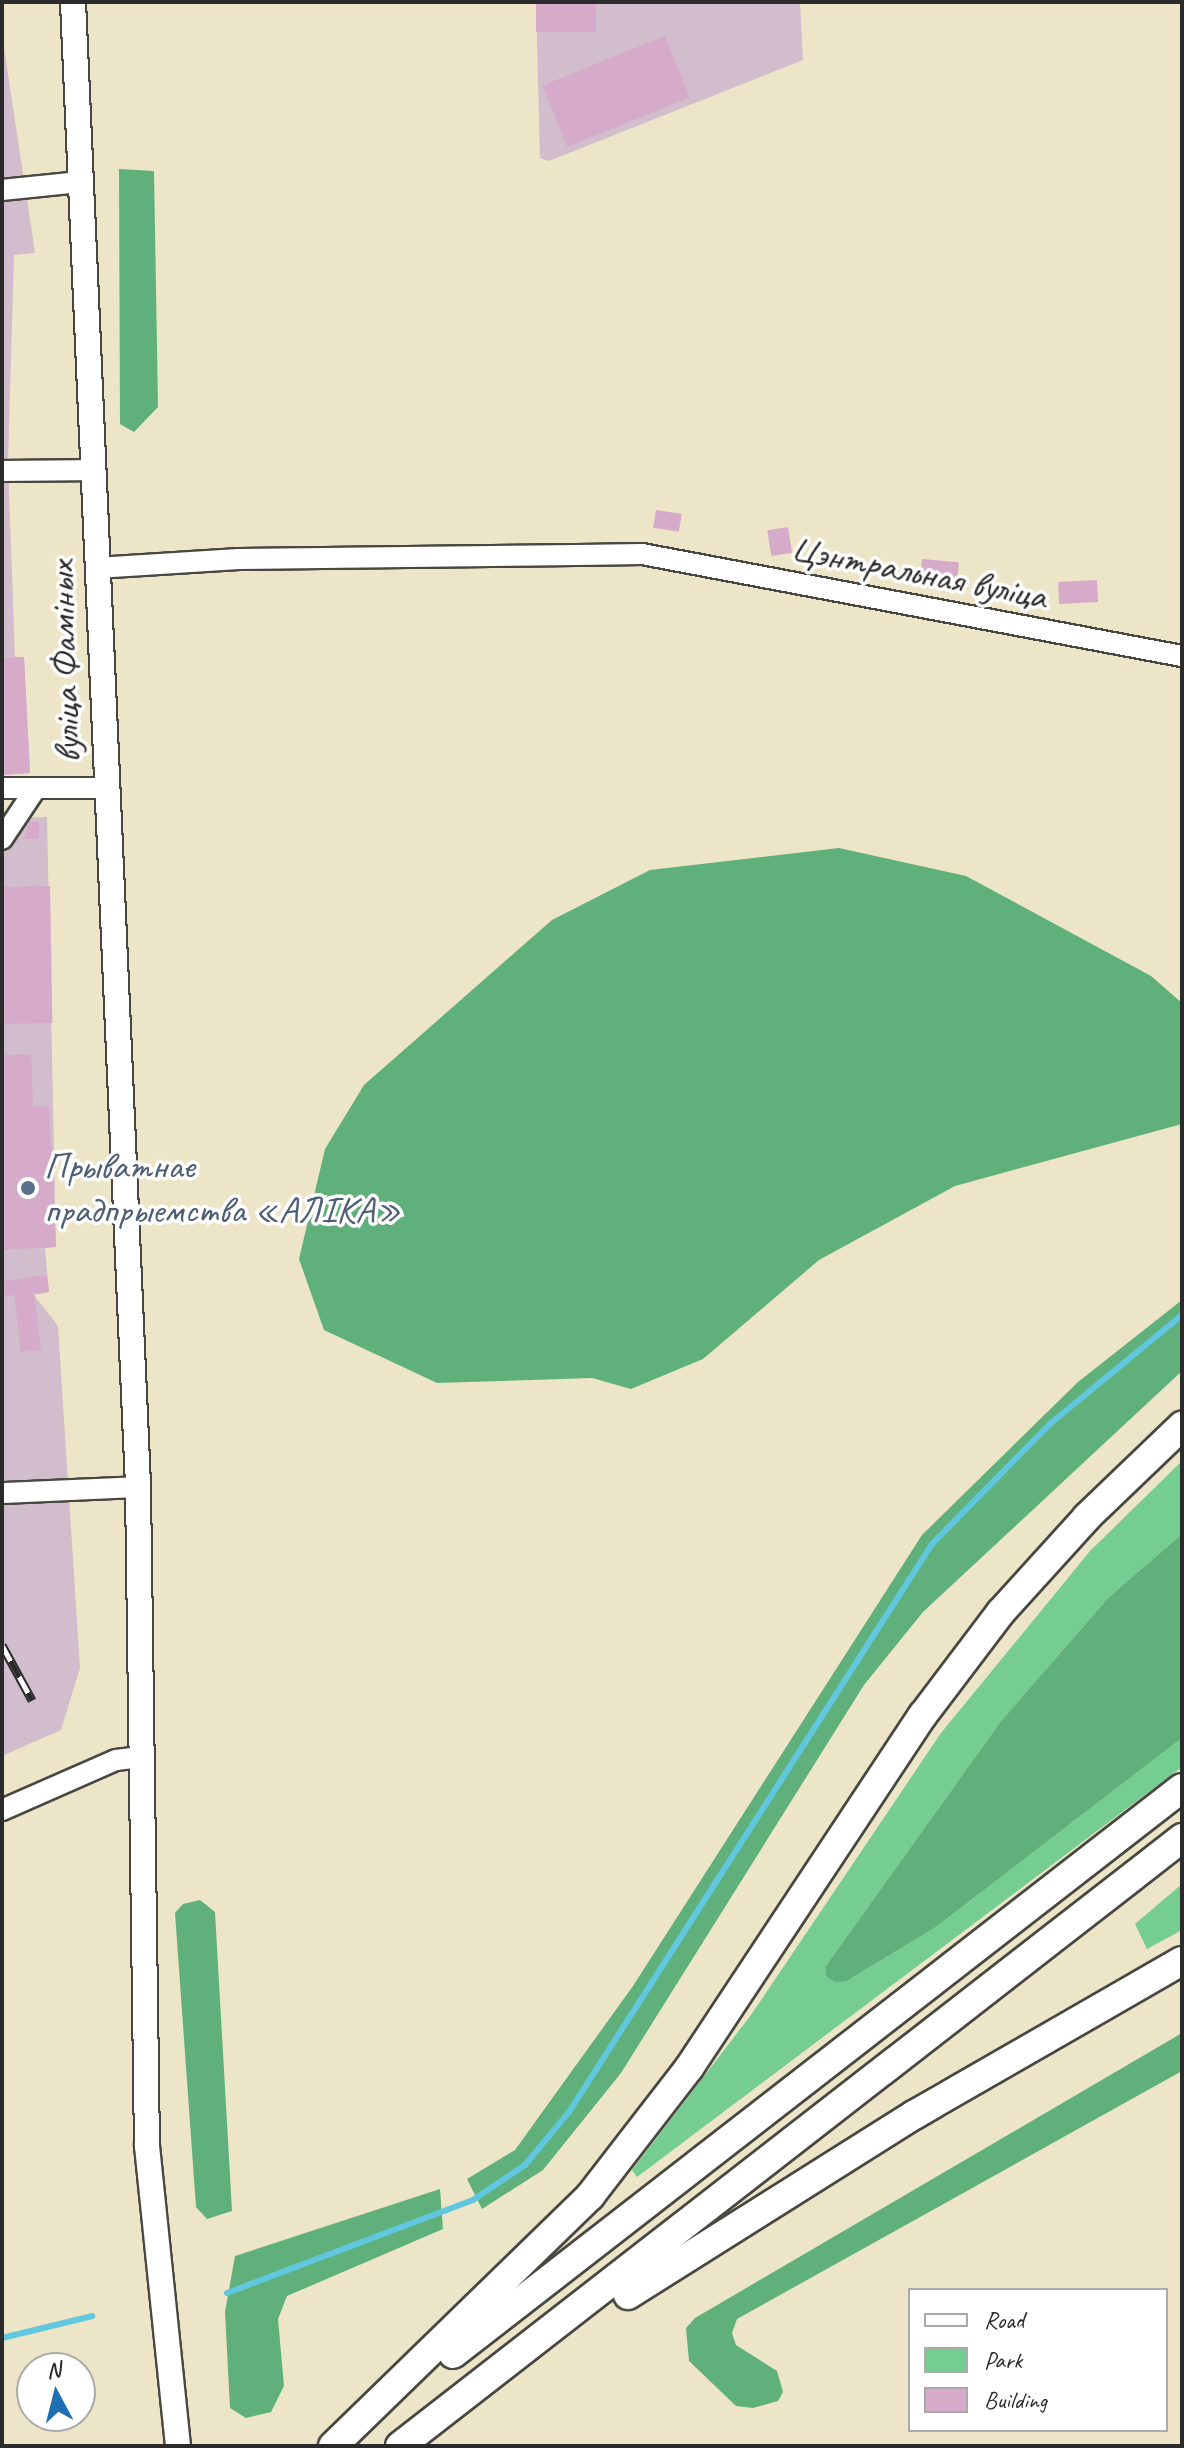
<!DOCTYPE html>
<meta charset="utf-8">
<style>
body{margin:0}
#map{position:relative;width:1184px;height:2448px;overflow:hidden;background:#ede5c7;font-family:Caveat,sans-serif}
div>[style]{position:absolute}
.industrial>*{inset:0;background:#d1bdcb}
.green>*{inset:0;background:#75cd92}
.forest>*{inset:0;background:#60b07c}
.stream>*{height:6px;margin:-3px;padding:0 3px;transform-origin:3px;border-radius:3px;background:#61c7de}
.building>*{inset:0;background:#d6aac9;transform-origin:0 0}
.roads{filter:drop-shadow(2px 0 #484742) drop-shadow(-2px 0 #484742) drop-shadow(0 2px #484742) drop-shadow(0 -2px #484742)}
.minor>*{height:20px;margin:-10px;padding:0 10px;transform-origin:10px;border-radius:10px;background:#fff}
.major>*{height:24px;margin:-12px;padding:0 12px;transform-origin:12px;border-radius:12px;background:#fff}
.highway>*{height:28px;margin:-14px;padding:0 14px;transform-origin:14px;border-radius:14px;background:#fff}
.rail>*{height:9px;margin-top:-4.5px;transform-origin:0;background:repeating-linear-gradient(90deg,#fff 0 18px,#2b2b2b 0 36px);box-sizing:border-box;border-block:2px solid #2b2b2b}
.dots>*{width:22px;height:22px;translate:-50% -50%;box-sizing:border-box;border:4px solid #fff;border-radius:50%}
span{translate:-50% -50%;white-space:nowrap;text-align:center;line-height:1.15;-webkit-text-stroke:7px #fff;paint-order:stroke}
.street-label{font-size:38px;color:#2b2b2b}
.service-label{font-size:38px;color:#4e5e75}
.left{translate:0 -50%;text-align:left}
.frame{position:absolute;inset:0;border:4px solid #2b2b2b;pointer-events:none}
.legend{position:absolute;left:908px;top:2288px;width:260px;height:144px;box-sizing:border-box;background:#fff;border:2px solid #aaa;margin:0;padding:10px 14px;list-style:none;font-size:24px;color:#2b2b2b}
.legend li{display:flex;align-items:center;gap:16px;height:40px}
.legend b{width:40px;border:2px solid #aaa}
.north{position:absolute;left:16px;top:2352px;width:80px;height:80px;box-sizing:border-box;background:#fff;border:2px solid #aaa;border-radius:50%;rotate:353deg;font-size:22px;font-weight:700;line-height:32px;text-align:center;color:#2b2b2b}
.north::after{content:'';display:block;margin:auto;width:28px;height:36px;background:#1f6fb2;clip-path:polygon(50% 0,100% 100%,50% 72%,0 100%)}
</style>
<div id="map">
<div class="industrial">
<div style="clip-path:polygon(536px 2px,800px 2px,803px 60px,549px 161px,540px 158px)"></div>
<div style="clip-path:polygon(2px 34px,35px 253px,14px 255px,8px 463px,15px 657px,24px 657px,30px 773px,2px 775px)"></div>
<div style="clip-path:polygon(47px 817px,56px 1247px,45px 1248px,49px 1292px,34px 1295px,58px 1326px,80px 1668px,61px 1730px,2px 1756px,2px 818px)"></div>
</div>
<div class="green">
<div style="clip-path:polygon(1182px 1461px,1182px 1534px,1109px 1597px,1001px 1721px,825px 1967px,826px 1976px,847px 1981px,936px 1927px,1182px 1738px,1182px 1767px,637px 2177px,632px 2170px,751px 2015px,941px 1733px,1090px 1551px)"></div>
<div style="clip-path:polygon(1182px 1884px,1182px 1930px,1147px 1949px,1135px 1924px)"></div>
</div>
<div class="forest">
<div style="clip-path:polygon(119px 169px,154px 171px,158px 407px,134px 432px,120px 424px)"></div>
<div style="clip-path:polygon(839px 848px,966px 876px,1151px 976px,1182px 1003px,1182px 1124px,955px 1186px,819px 1260px,703px 1359px,631px 1389px,592px 1378px,437px 1383px,324px 1330px,299px 1259px,325px 1149px,364px 1085px,552px 920px,650px 870px)"></div>
<div style="clip-path:polygon(1182px 1300px,1182px 1371px,923px 1612px,864px 1685px,621px 2073px,543px 2170px,482px 2209px,467px 2179px,515px 2150px,633px 1986px,922px 1535px,1078px 1382px)"></div>
<div style="clip-path:polygon(1182px 1534px,1182px 1738px,936px 1927px,847px 1981px,835px 1982px,826px 1976px,825px 1967px,1001px 1721px,1109px 1597px)"></div>
<div style="clip-path:polygon(200px 1900px,215px 1912px,232px 2211px,207px 2219px,196px 2207px,175px 1913px,183px 1904px)"></div>
<div style="clip-path:polygon(1182px 2033px,1182px 2071px,737px 2319px,732px 2333px,736px 2345px,777px 2371px,783px 2392px,778px 2401px,753px 2408px,736px 2406px,689px 2361px,686px 2328px,695px 2318px)"></div>
<div style="clip-path:polygon(440px 2189px,443px 2229px,287px 2296px,278px 2319px,284px 2386px,271px 2412px,246px 2418px,230px 2408px,225px 2312px,235px 2256px)"></div>
</div>
<div class="stream">
<div style="left:227px;top:2293px;width:263px;rotate:-20.7deg"></div>
<div style="left:473px;top:2200px;width:63px;rotate:-33.9deg"></div>
<div style="left:525px;top:2165px;width:69px;rotate:-50.3deg"></div>
<div style="left:569px;top:2112px;width:674px;rotate:-57.42deg"></div>
<div style="left:932px;top:1544px;width:170px;rotate:-45.5deg"></div>
<div style="left:1051px;top:1423px;width:170px;rotate:-39.5deg"></div>
<div style="left:2px;top:2338px;width:93px;rotate:-13.7deg"></div>
</div>
<div class="building">
<div style="left:536px;top:2px;width:60px;height:30px"></div>
<div style="left:665px;top:36px;width:66px;height:132px;rotate:68deg"></div>
<div style="left:656px;top:510px;width:26px;height:18px;rotate:9deg"></div>
<div style="left:788px;top:527px;width:26px;height:21px;rotate:81deg"></div>
<div style="left:922px;top:559px;width:37px;height:27px;rotate:5deg"></div>
<div style="left:1097px;top:580px;width:22px;height:39px;rotate:87deg"></div>
<div style="clip-path:polygon(24px 657px,30px 773px,2px 775px,2px 659px)"></div>
<div style="clip-path:polygon(29px 822px,39px 822px,39px 839px,24px 839px)"></div>
<div style="left:50px;top:886px;width:137px;height:48px;rotate:89deg"></div>
<div style="clip-path:polygon(31px 1054px,33px 1107px,49px 1106px,56px 1247px,2px 1250px,2px 1055px)"></div>
<div style="clip-path:polygon(47px 1275px,49px 1292px,34px 1294px,41px 1350px,21px 1352px,14px 1295px,5px 1296px,3px 1281px)"></div>
</div>
<div class="roads">
<div class="minor">
<div style="left:2px;top:190px;width:78px;rotate:-5.9deg"></div>
<div style="left:2px;top:471px;width:91px;rotate:-0.6deg"></div>
<div style="left:96px;top:568px;width:143px;rotate:-3.6deg"></div>
<div style="left:239px;top:559px;width:403px;rotate:-0.7deg"></div>
<div style="left:642px;top:554px;width:550px;rotate:10.7deg"></div>
<div style="left:2px;top:788px;width:103px"></div>
<div style="left:2px;top:839px;width:61px;rotate:-56.3deg"></div>
<div style="left:2px;top:1493px;width:136px;rotate:-2.5deg"></div>
<div style="left:2px;top:1810px;width:124px;rotate:-23.7deg"></div>
<div style="left:116px;top:1760px;width:25px;rotate:-7deg"></div>
</div>
<div class="major">
<div style="left:73px;top:2px;width:1486px;rotate:87.49deg"></div>
<div style="left:138px;top:1487px;width:659px;rotate:89.22deg"></div>
<div style="left:147px;top:2146px;width:302px;rotate:84.1deg"></div>
</div>
<div class="highway">
<div style="left:628px;top:2295px;width:338px;rotate:-32.2deg"></div>
<div style="left:914px;top:2115px;width:309px;rotate:-29.9deg"></div>
<div style="left:453px;top:2354px;width:923px;rotate:-37.83deg"></div>
<div style="left:333px;top:2446px;width:359px;rotate:-44.2deg"></div>
<div style="left:590px;top:2196px;width:162px;rotate:-52.3deg"></div>
<div style="left:689px;top:2068px;width:424px;rotate:-56.5deg"></div>
<div style="left:923px;top:1715px;width:129px;rotate:-52.9deg"></div>
<div style="left:1001px;top:1612px;width:128px;rotate:-47.8deg"></div>
<div style="left:1087px;top:1517px;width:132px;rotate:-43.8deg"></div>
<div style="left:400px;top:2446px;width:991px;rotate:-37.86deg"></div>
</div>
</div>
<div class="rail">
<div style="left:2px;top:1645px;width:63px;rotate:61.4deg"></div>
</div>
<div class="dots">
<div style="left:28px;top:1188px;background:#5c6f8a"></div>
</div>
<div class="street-label">
<span style="left:919px;top:572px;rotate:11deg">Цэнтральная вуліца</span>
<span style="left:64px;top:662px;rotate:-92deg">вуліца Фаміных</span>
</div>
<div class="service-label">
<span class="left" style="left:44px;top:1188px">Прыватнае<br>прадпрыемства «АЛІКА»</span>
</div>
<div class="frame"></div>
<ul class="legend">
<li><b style="height:10px;background:#fff"></b>Road</li>
<li><b style="height:22px;background:#75cd92"></b>Park</li>
<li><b style="height:22px;background:#d6aac9"></b>Building</li>
</ul>
<div class="north">N</div>
</div>
